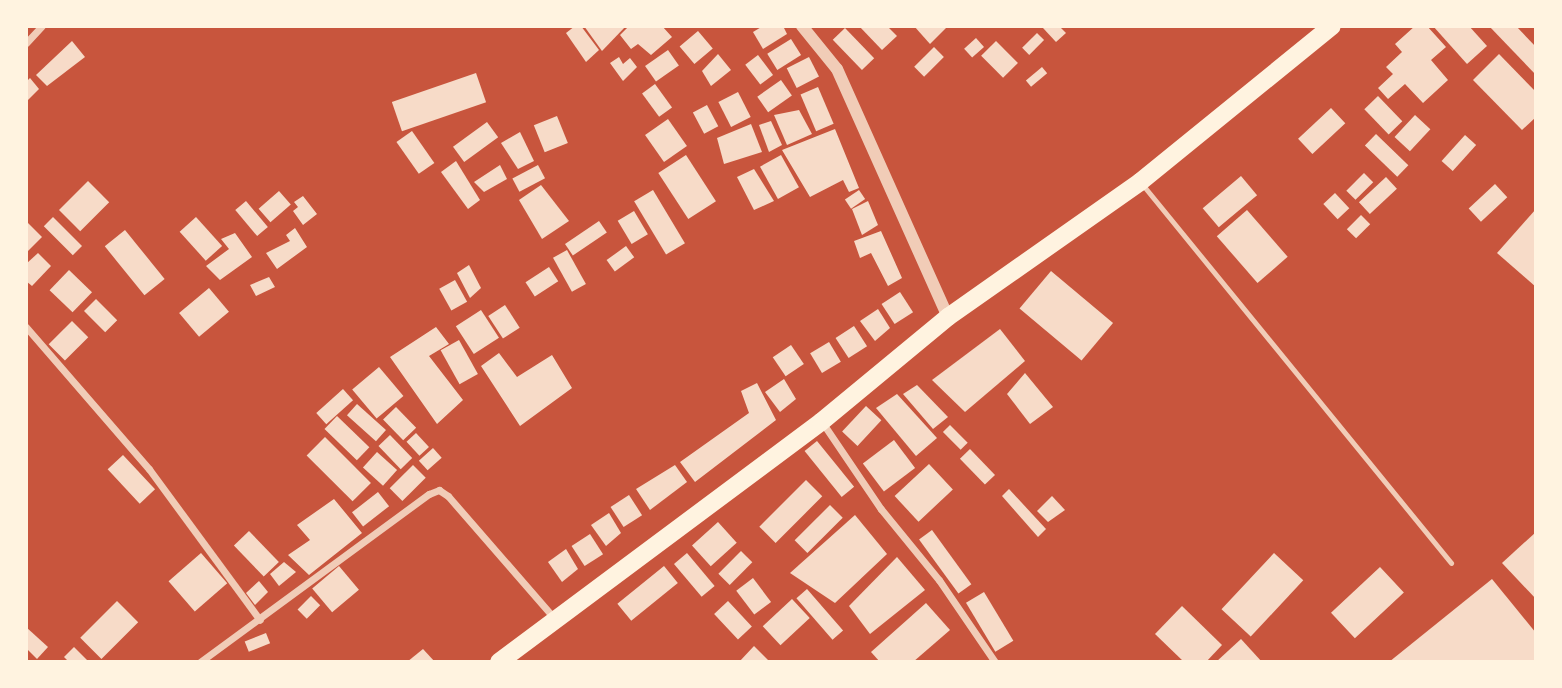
<!DOCTYPE html>
<style>
body{margin:0}
#map{position:relative;width:1562px;height:688px;overflow:hidden;background:#c8553d;font-family:"Public Sans",sans-serif}
div>[style]{position:absolute}
.building>*{inset:0;background:#f7dbc8;transform-origin:0 0}
.service>*{height:5px;margin:-2.5px;padding:0 2.5px;transform-origin:2.5px;border-radius:2.5px;background:#f1ccb7}
.minor>*{height:7px;margin:-3.5px;padding:0 3.5px;transform-origin:3.5px;border-radius:3.5px;background:#f1ccb7}
.tertiary>*{height:12px;margin:-6px;padding:0 6px;transform-origin:6px;border-radius:6px;background:#f1ccb7}
.primary>*{height:18px;margin:-9px;padding:0 9px;transform-origin:9px;border-radius:9px;background:#fff3e0}
span{translate:-50% -50%;white-space:nowrap;text-align:center;line-height:1.15;-webkit-text-stroke:7px #fff3e0;paint-order:stroke}
.frame{position:absolute;inset:0;border:28px solid #fff3e0;pointer-events:none}
</style>
<div id="map">
<div class="building">
<div style="clip-path:polygon(575px 26px,581px 26px,599px 50px,586px 62px,566px 33px)"></div>
<div style="clip-path:polygon(584px 26px,626px 26px,602px 51px)"></div>
<div style="clip-path:polygon(629px 26px,662px 26px,672px 37px,651px 55px,638px 44px,631px 49px,620px 35px)"></div>
<div style="clip-path:polygon(763px 26px,783px 26px,787px 34px,763px 49px,753px 32px)"></div>
<div style="clip-path:polygon(859px 26px,887px 26px,897px 36px,882px 50px)"></div>
<div style="clip-path:polygon(914px 26px,948px 26px,930px 44px)"></div>
<div style="clip-path:polygon(1045px 26px,1059px 26px,1066px 33px,1056px 42px,1043px 28px)"></div>
<div style="clip-path:polygon(1415px 26px,1427px 26px,1446px 47px,1431px 60px,1448px 80px,1423px 103px,1405px 84px,1388px 99px,1378px 88px,1393px 74px,1386px 67px,1402px 52px,1395px 44px)"></div>
<div style="clip-path:polygon(1433px 26px,1469px 26px,1487px 46px,1467px 64px)"></div>
<div style="clip-path:polygon(1489px 26px,1516px 26px,1536px 47px,1536px 75px)"></div>
<div style="left:845px;top:28px;width:42px;height:17px;rotate:46deg"></div>
<div style="left:698px;top:31px;width:23px;height:24px;rotate:50deg"></div>
<div style="left:1037px;top:33px;width:10px;height:21px;rotate:45deg"></div>
<div style="left:976px;top:38px;width:12px;height:16px;rotate:48deg"></div>
<div style="left:791px;top:39px;width:19px;height:28px;rotate:58deg"></div>
<div style="clip-path:polygon(72px 41px,85px 57px,47px 86px,36px 75px)"></div>
<div style="left:996px;top:41px;width:31px;height:21px;rotate:45deg"></div>
<div style="left:934px;top:47px;width:14px;height:28px;rotate:45deg"></div>
<div style="left:668px;top:50px;width:19px;height:28px;rotate:55deg"></div>
<div style="clip-path:polygon(718px 54px,731px 70px,711px 86px,702px 71px)"></div>
<div style="clip-path:polygon(1499px 54px,1536px 92px,1536px 117px,1522px 130px,1473px 80px)"></div>
<div style="left:758px;top:55px;width:25px;height:16px;rotate:53deg"></div>
<div style="clip-path:polygon(619px 57px,623px 64px,630px 58px,637px 67px,623px 81px,610px 63px)"></div>
<div style="left:809px;top:57px;width:22px;height:25px;rotate:63deg"></div>
<div style="left:1042px;top:67px;width:8px;height:21px;rotate:50deg"></div>
<div style="left:476px;top:73px;width:31px;height:89px;rotate:71deg"></div>
<div style="clip-path:polygon(30px 78px,39px 89px,26px 102px,26px 82px)"></div>
<div style="left:781px;top:80px;width:19px;height:29px;rotate:55deg"></div>
<div style="left:655px;top:84px;width:29px;height:16px;rotate:54deg"></div>
<div style="left:818px;top:87px;width:40px;height:19px;rotate:67deg"></div>
<div style="left:738px;top:92px;width:28px;height:22px;rotate:63deg"></div>
<div style="left:1378px;top:96px;width:35px;height:19px;rotate:46deg"></div>
<div style="left:707px;top:105px;width:24px;height:16px;rotate:62deg"></div>
<div style="left:1331px;top:108px;width:21px;height:45px;rotate:47deg"></div>
<div style="clip-path:polygon(799px 110px,812px 134px,787px 145px,774px 115px)"></div>
<div style="left:1415px;top:115px;width:21px;height:30px;rotate:43deg"></div>
<div style="left:557px;top:116px;width:29px;height:25px;rotate:68deg"></div>
<div style="left:668px;top:119px;width:33px;height:28px;rotate:55deg"></div>
<div style="clip-path:polygon(771px 121px,782px 145px,769px 152px,759px 125px)"></div>
<div style="left:487px;top:122px;width:19px;height:42px;rotate:54deg"></div>
<div style="clip-path:polygon(751px 124px,762px 152px,724px 164px,717px 138px)"></div>
<div style="clip-path:polygon(835px 129px,859px 188px,849px 192px,843px 180px,810px 197px,782px 150px)"></div>
<div style="left:412px;top:131px;width:39px;height:19px;rotate:55deg"></div>
<div style="clip-path:polygon(520px 132px,534px 161px,518px 169px,501px 143px)"></div>
<div style="left:1376px;top:134px;width:45px;height:16px;rotate:44deg"></div>
<div style="left:1465px;top:135px;width:15px;height:35px;rotate:42deg"></div>
<div style="left:686px;top:155px;width:55px;height:33px;rotate:57deg"></div>
<div style="left:781px;top:155px;width:37px;height:24px;rotate:61deg"></div>
<div style="clip-path:polygon(456px 161px,480px 200px,468px 209px,441px 172px)"></div>
<div style="clip-path:polygon(500px 165px,507px 179px,484px 192px,474px 182px)"></div>
<div style="left:538px;top:165px;width:15px;height:29px;rotate:62deg"></div>
<div style="clip-path:polygon(754px 169px,774px 201px,754px 210px,737px 177px)"></div>
<div style="left:1364px;top:173px;width:13px;height:25px;rotate:45deg"></div>
<div style="left:1241px;top:176px;width:25px;height:50px;rotate:50deg"></div>
<div style="left:1386px;top:177px;width:16px;height:37px;rotate:47deg"></div>
<div style="left:88px;top:181px;width:30px;height:41px;rotate:45deg"></div>
<div style="left:1495px;top:184px;width:18px;height:36px;rotate:47deg"></div>
<div style="clip-path:polygon(541px 185px,569px 221px,542px 239px,519px 200px)"></div>
<div style="left:653px;top:190px;width:62px;height:22px;rotate:59deg"></div>
<div style="left:859px;top:190px;width:11px;height:17px;rotate:56deg"></div>
<div style="left:279px;top:191px;width:18px;height:27px;rotate:49deg"></div>
<div style="left:1335px;top:193px;width:21px;height:16px;rotate:47deg"></div>
<div style="clip-path:polygon(303px 196px,317px 214px,303px 225px,293px 211px,298px 207px,294px 202px)"></div>
<div style="left:246px;top:201px;width:34px;height:14px;rotate:50deg"></div>
<div style="clip-path:polygon(868px 201px,878px 225px,862px 235px,852px 209px)"></div>
<div style="clip-path:polygon(1536px 209px,1536px 287px,1497px 253px)"></div>
<div style="left:1247px;top:210px;width:62px;height:40px;rotate:49deg"></div>
<div style="left:634px;top:211px;width:27px;height:19px;rotate:59deg"></div>
<div style="left:1361px;top:215px;width:13px;height:20px;rotate:45deg"></div>
<div style="left:53px;top:217px;width:41px;height:13px;rotate:45deg"></div>
<div style="left:196px;top:217px;width:39px;height:22px;rotate:48deg"></div>
<div style="clip-path:polygon(26px 221px,42px 237px,26px 253px)"></div>
<div style="left:599px;top:221px;width:14px;height:41px;rotate:56deg"></div>
<div style="clip-path:polygon(295px 228px,307px 247px,277px 269px,266px 253px,290px 241px,286px 235px)"></div>
<div style="left:125px;top:230px;width:63px;height:26px;rotate:51deg"></div>
<div style="clip-path:polygon(881px 231px,902px 278px,888px 286px,871px 253px,860px 258px,854px 241px)"></div>
<div style="clip-path:polygon(235px 233px,252px 257px,220px 280px,206px 266px,229px 249px,221px 239px)"></div>
<div style="left:626px;top:246px;width:14px;height:24px;rotate:54deg"></div>
<div style="left:567px;top:250px;width:39px;height:16px;rotate:61deg"></div>
<div style="clip-path:polygon(38px 253px,51px 266px,32px 286px,26px 281px,26px 264px)"></div>
<div style="clip-path:polygon(469px 265px,481px 288px,470px 298px,457px 273px)"></div>
<div style="left:549px;top:267px;width:17px;height:28px;rotate:57deg"></div>
<div style="left:69px;top:270px;width:32px;height:28px;rotate:44deg"></div>
<div style="left:1051px;top:271px;width:81px;height:49px;rotate:40deg"></div>
<div style="clip-path:polygon(269px 277px,275px 287px,256px 296px,250px 285px)"></div>
<div style="left:455px;top:280px;width:25px;height:18px;rotate:61deg"></div>
<div style="left:209px;top:288px;width:31px;height:39px;rotate:50deg"></div>
<div style="left:900px;top:292px;width:24px;height:22px;rotate:57deg"></div>
<div style="left:96px;top:299px;width:30px;height:17px;rotate:45deg"></div>
<div style="left:505px;top:305px;width:27px;height:20px;rotate:57deg"></div>
<div style="clip-path:polygon(878px 309px,890px 328px,875px 341px,860px 321px)"></div>
<div style="left:481px;top:310px;width:33px;height:30px;rotate:57deg"></div>
<div style="left:72px;top:321px;width:23px;height:33px;rotate:45deg"></div>
<div style="left:854px;top:326px;width:24px;height:22px;rotate:57deg"></div>
<div style="clip-path:polygon(436px 327px,449px 344px,429px 356px,463px 400px,437px 424px,390px 357px)"></div>
<div style="clip-path:polygon(1000px 329px,1025px 361px,965px 412px,932px 380px)"></div>
<div style="left:459px;top:340px;width:39px;height:21px;rotate:61deg"></div>
<div style="left:829px;top:342px;width:23px;height:22px;rotate:59deg"></div>
<div style="left:791px;top:345px;width:23px;height:22px;rotate:56deg"></div>
<div style="clip-path:polygon(499px 353px,517px 377px,552px 355px,572px 388px,520px 426px,481px 366px)"></div>
<div style="left:379px;top:367px;width:38px;height:35px;rotate:50deg"></div>
<div style="clip-path:polygon(1025px 373px,1053px 407px,1030px 424px,1007px 394px)"></div>
<div style="clip-path:polygon(784px 379px,796px 399px,780px 412px,765px 392px)"></div>
<div style="clip-path:polygon(757px 383px,776px 420px,695px 482px,680px 462px,749px 413px,741px 391px)"></div>
<div style="clip-path:polygon(917px 385px,948px 417px,933px 429px,903px 394px)"></div>
<div style="left:343px;top:389px;width:15px;height:36px;rotate:48deg"></div>
<div style="clip-path:polygon(897px 394px,937px 438px,916px 456px,876px 408px)"></div>
<div style="left:357px;top:404px;width:39px;height:15px;rotate:42deg"></div>
<div style="left:866px;top:406px;width:21px;height:35px;rotate:43deg"></div>
<div style="left:396px;top:407px;width:29px;height:18px;rotate:46deg"></div>
<div style="left:337px;top:416px;width:45px;height:18px;rotate:44deg"></div>
<div style="left:950px;top:425px;width:25px;height:10px;rotate:45deg"></div>
<div style="left:416px;top:433px;width:19px;height:13px;rotate:47deg"></div>
<div style="left:390px;top:435px;width:32px;height:16px;rotate:46deg"></div>
<div style="left:325px;top:437px;width:65px;height:26px;rotate:45deg"></div>
<div style="left:894px;top:440px;width:35px;height:39px;rotate:53deg"></div>
<div style="left:817px;top:441px;width:59px;height:16px;rotate:51deg"></div>
<div style="left:433px;top:448px;width:13px;height:19px;rotate:48deg"></div>
<div style="left:970px;top:449px;width:36px;height:14px;rotate:46deg"></div>
<div style="left:377px;top:452px;width:27px;height:21px;rotate:42deg"></div>
<div style="left:123px;top:455px;width:47px;height:21px;rotate:47deg"></div>
<div style="left:929px;top:464px;width:35px;height:47px;rotate:47deg"></div>
<div style="left:413px;top:465px;width:18px;height:33px;rotate:45deg"></div>
<div style="clip-path:polygon(675px 465px,687px 482px,650px 510px,636px 489px)"></div>
<div style="left:806px;top:480px;width:23px;height:66px;rotate:45deg"></div>
<div style="clip-path:polygon(1009px 489px,1046px 529px,1038px 537px,1002px 496px)"></div>
<div style="left:378px;top:492px;width:18px;height:33px;rotate:52deg"></div>
<div style="left:629px;top:495px;width:24px;height:22px;rotate:57deg"></div>
<div style="clip-path:polygon(1052px 496px,1065px 510px,1048px 522px,1037px 511px)"></div>
<div style="clip-path:polygon(334px 499px,362px 533px,309px 575px,288px 555px,310px 540px,297px 525px)"></div>
<div style="left:830px;top:505px;width:18px;height:50px;rotate:45deg"></div>
<div style="clip-path:polygon(609px 513px,621px 533px,606px 546px,591px 525px)"></div>
<div style="clip-path:polygon(855px 515px,887px 554px,835px 603px,790px 573px)"></div>
<div style="left:718px;top:522px;width:28px;height:35px;rotate:48deg"></div>
<div style="left:932px;top:530px;width:67px;height:16px;rotate:54deg"></div>
<div style="left:249px;top:531px;width:43px;height:21px;rotate:46deg"></div>
<div style="clip-path:polygon(1536px 532px,1536px 599px,1502px 563px)"></div>
<div style="left:590px;top:534px;width:24px;height:22px;rotate:57deg"></div>
<div style="clip-path:polygon(566px 549px,578px 569px,562px 582px,548px 562px)"></div>
<div style="left:741px;top:551px;width:16px;height:32px;rotate:45deg"></div>
<div style="left:201px;top:553px;width:40px;height:43px;rotate:49deg"></div>
<div style="left:687px;top:553px;width:43px;height:17px;rotate:50deg"></div>
<div style="left:1274px;top:553px;width:40px;height:77px;rotate:43deg"></div>
<div style="clip-path:polygon(897px 557px,925px 590px,870px 634px,849px 606px)"></div>
<div style="clip-path:polygon(284px 562px,296px 572px,279px 586px,270px 574px)"></div>
<div style="left:339px;top:566px;width:31px;height:35px;rotate:50deg"></div>
<div style="left:664px;top:566px;width:22px;height:60px;rotate:51deg"></div>
<div style="left:1380px;top:567px;width:35px;height:67px;rotate:47deg"></div>
<div style="left:753px;top:578px;width:30px;height:21px;rotate:53deg"></div>
<div style="clip-path:polygon(1492px 579px,1536px 633px,1536px 662px,1389px 662px)"></div>
<div style="clip-path:polygon(259px 581px,268px 592px,255px 605px,246px 593px)"></div>
<div style="left:807px;top:589px;width:55px;height:14px;rotate:49deg"></div>
<div style="left:984px;top:592px;width:57px;height:21px;rotate:59deg"></div>
<div style="left:311px;top:596px;width:13px;height:19px;rotate:45deg"></div>
<div style="left:792px;top:599px;width:26px;height:40px;rotate:47deg"></div>
<div style="left:117px;top:601px;width:30px;height:52px;rotate:45deg"></div>
<div style="left:728px;top:601px;width:35px;height:19px;rotate:47deg"></div>
<div style="clip-path:polygon(926px 603px,950px 630px,913px 662px,880px 662px,871px 652px)"></div>
<div style="clip-path:polygon(1182px 606px,1222px 645px,1206px 662px,1184px 662px,1155px 634px)"></div>
<div style="clip-path:polygon(26px 627px,48px 647px,37px 659px,26px 648px)"></div>
<div style="left:266px;top:633px;width:11px;height:23px;rotate:68deg"></div>
<div style="clip-path:polygon(1241px 639px,1262px 662px,1216px 662px)"></div>
<div style="clip-path:polygon(754px 646px,770px 662px,739px 662px)"></div>
<div style="clip-path:polygon(74px 647px,89px 662px,69px 662px,64px 657px)"></div>
<div style="clip-path:polygon(423px 649px,435px 662px,407px 662px)"></div>
</div>
<div class="service">
<div style="left:1142px;top:184px;width:489px;rotate:50.8deg"></div>
</div>
<div class="minor">
<div style="left:26px;top:43px;width:23px;rotate:-47deg"></div>
<div style="left:26px;top:327px;width:188px;rotate:49.1deg"></div>
<div style="left:149px;top:469px;width:187px;rotate:53.7deg"></div>
<div style="left:822px;top:422px;width:105px;rotate:55.9deg"></div>
<div style="left:881px;top:509px;width:92px;rotate:50.8deg"></div>
<div style="left:939px;top:580px;width:99px;rotate:55.7deg"></div>
<div style="left:200px;top:662px;width:284px;rotate:-36.3deg"></div>
<div style="left:429px;top:494px;width:11px;rotate:-22deg"></div>
<div style="left:439px;top:490px;width:11px;rotate:34deg"></div>
<div style="left:448px;top:496px;width:163px;rotate:49deg"></div>
</div>
<div class="tertiary">
<div style="left:802px;top:26px;width:55px;rotate:50.9deg"></div>
<div style="left:837px;top:69px;width:272px;rotate:65.9deg"></div>
</div>
<div class="primary">
<div style="left:499px;top:662px;width:402px;rotate:-36.7deg"></div>
<div style="left:821px;top:422px;width:165px;rotate:-39.6deg"></div>
<div style="left:948px;top:317px;width:235px;rotate:-35.1deg"></div>
<div style="left:1140px;top:182px;width:247px;rotate:-39.1deg"></div>
</div>
<div class="frame"></div>
</div>
